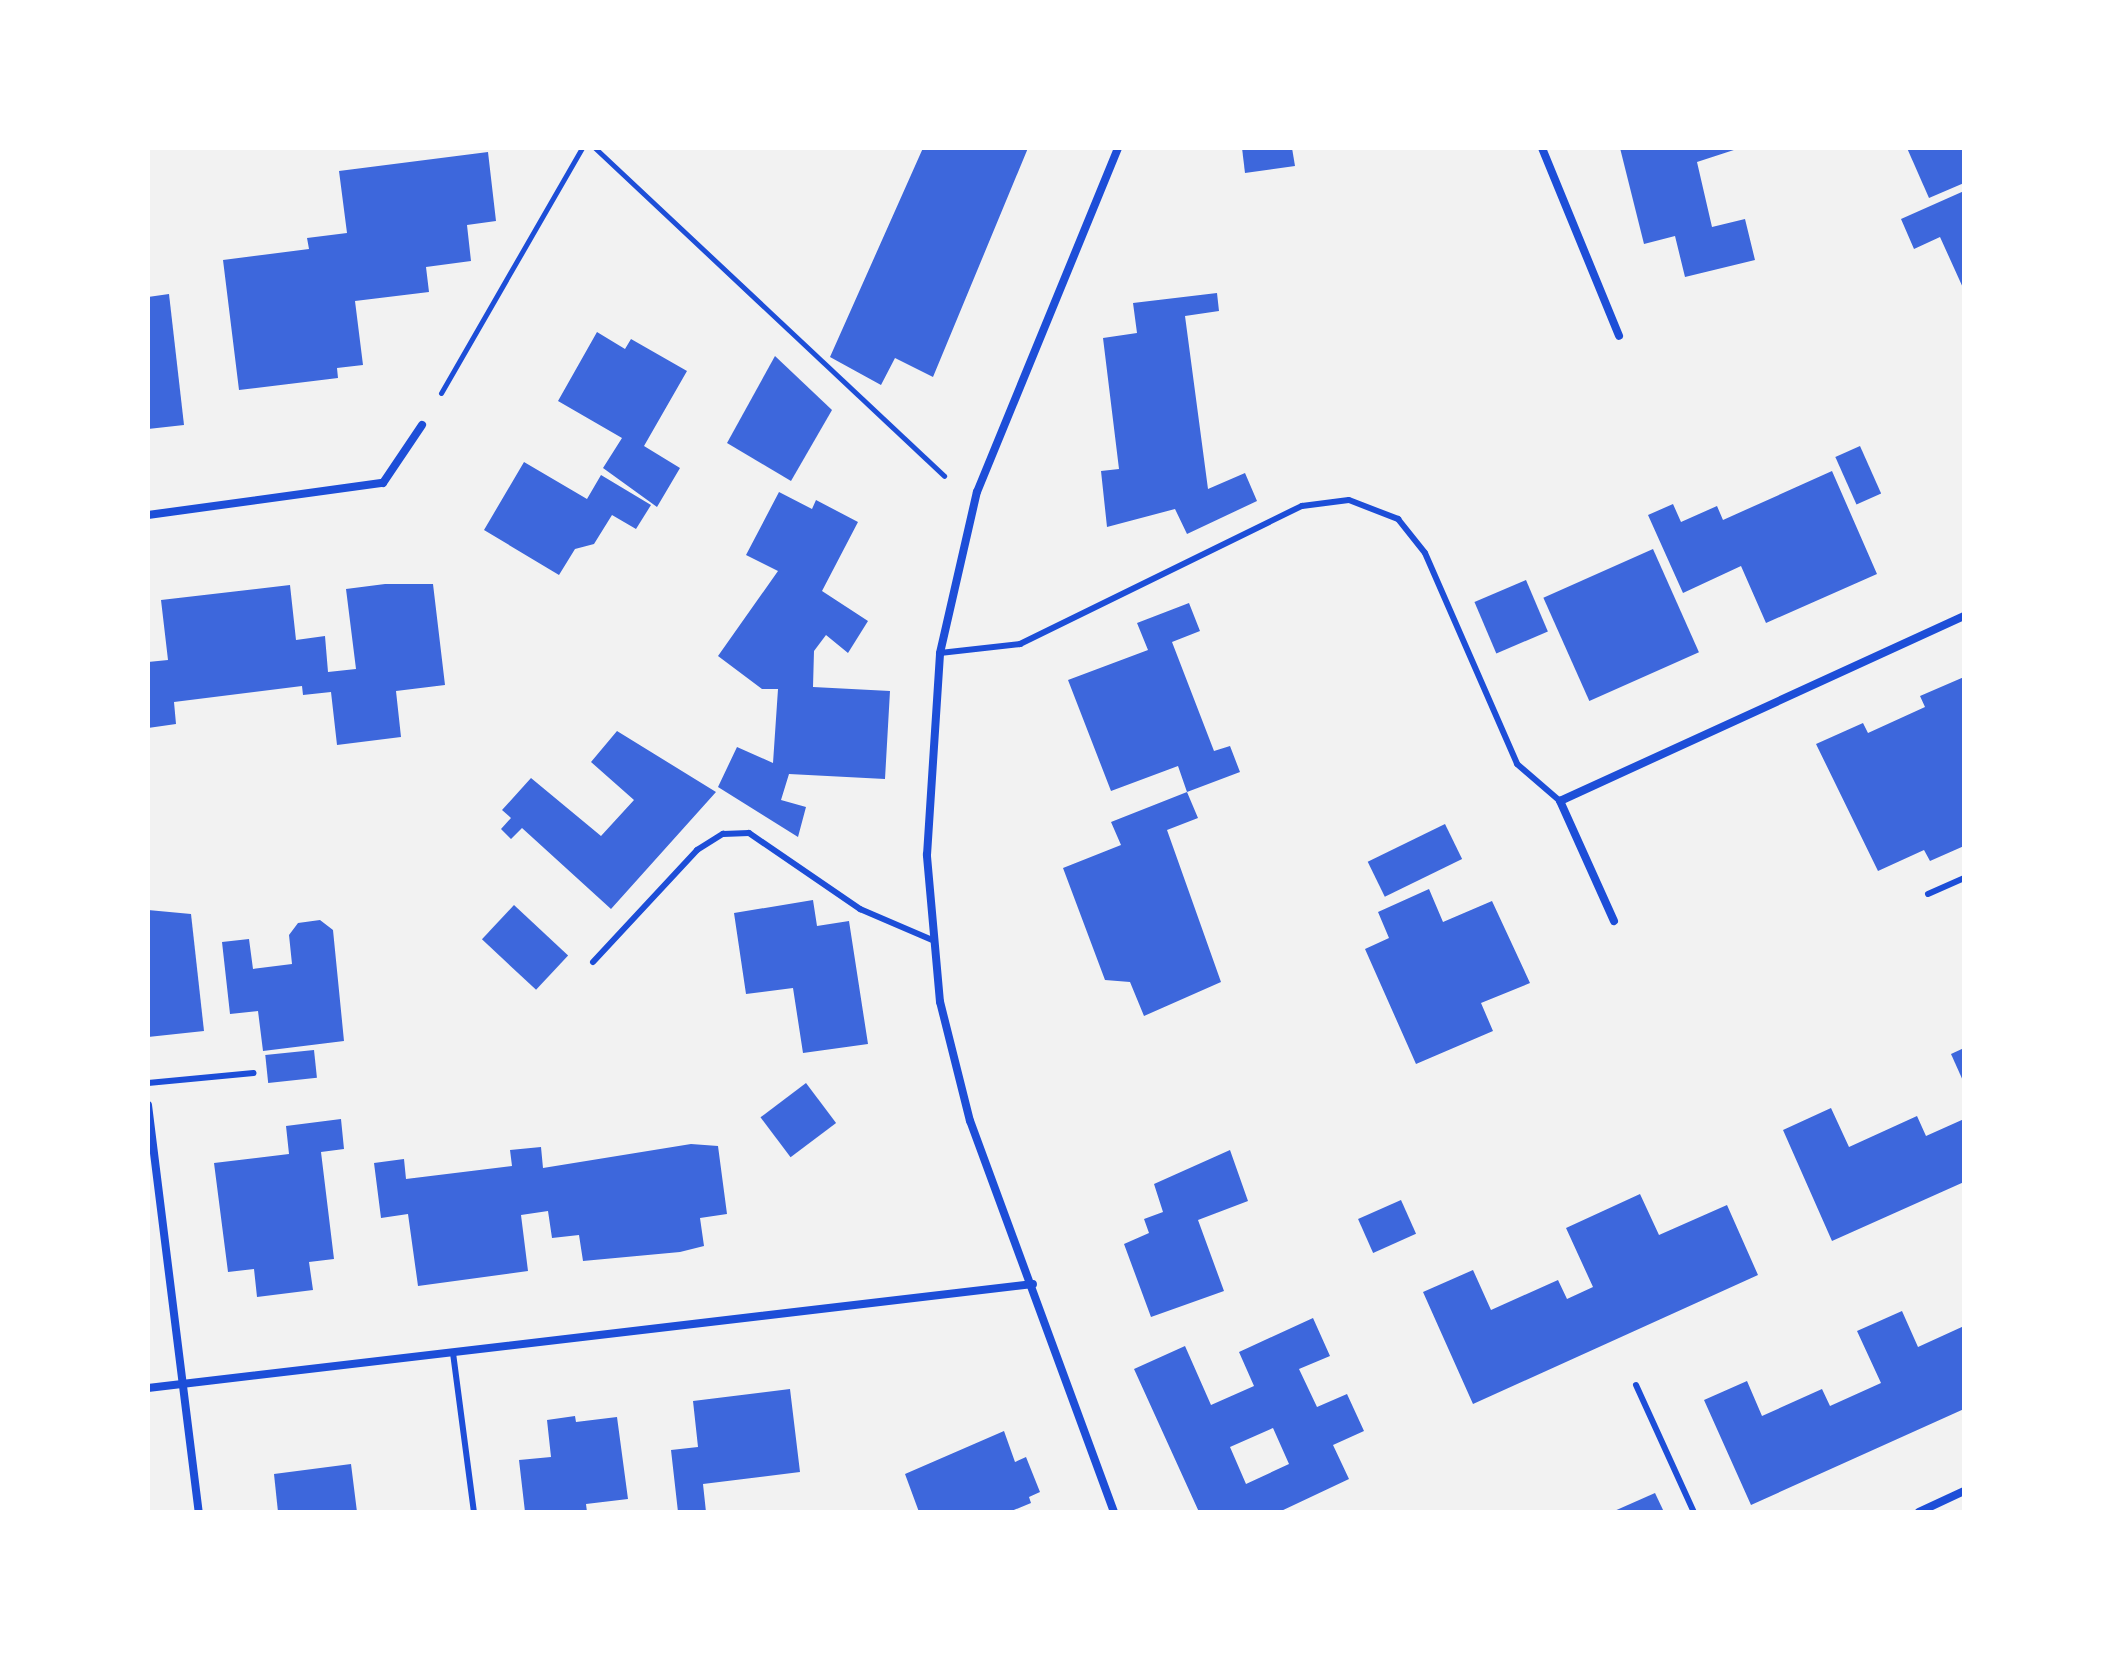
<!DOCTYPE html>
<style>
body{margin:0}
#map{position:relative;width:2112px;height:1660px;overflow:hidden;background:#f2f2f2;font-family:"Work Sans",sans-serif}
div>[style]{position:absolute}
.building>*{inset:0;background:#3d67dc;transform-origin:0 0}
.path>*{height:5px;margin:-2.5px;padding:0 2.5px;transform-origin:2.5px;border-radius:2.5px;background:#1d4ed8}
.service>*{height:6px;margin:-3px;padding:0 3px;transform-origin:3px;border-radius:3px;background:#1d4ed8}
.minor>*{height:8px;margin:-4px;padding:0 4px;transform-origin:4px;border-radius:4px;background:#1d4ed8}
span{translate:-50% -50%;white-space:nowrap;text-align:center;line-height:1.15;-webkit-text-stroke:7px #fff;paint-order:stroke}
.frame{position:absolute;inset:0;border:150px solid #fff;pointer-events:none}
</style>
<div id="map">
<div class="building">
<div style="clip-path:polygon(923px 148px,1028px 148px,933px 377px,895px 358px,881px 385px,830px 357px)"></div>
<div style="clip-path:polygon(1242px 148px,1292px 148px,1295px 166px,1245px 173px)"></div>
<div style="clip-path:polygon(1620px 148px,1740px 148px,1697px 162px,1712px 227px,1745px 219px,1755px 260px,1685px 277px,1675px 236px,1644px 244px)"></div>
<div style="clip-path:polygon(1907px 148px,1964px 148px,1964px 183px,1929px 198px)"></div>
<div style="clip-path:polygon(488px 152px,496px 221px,467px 225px,471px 261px,426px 267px,429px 292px,355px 301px,363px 365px,337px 368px,338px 378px,239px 390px,223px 260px,309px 249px,307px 238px,347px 233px,339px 171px)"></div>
<div style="clip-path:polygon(1964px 191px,1964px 290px,1940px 237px,1914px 249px,1901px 219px)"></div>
<div style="clip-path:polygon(1217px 293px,1219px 311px,1185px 316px,1208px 489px,1245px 473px,1257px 501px,1187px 534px,1175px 509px,1107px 527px,1101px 471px,1119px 469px,1103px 338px,1137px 333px,1133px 303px)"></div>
<div style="clip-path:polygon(169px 294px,184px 425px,148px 429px,148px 297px)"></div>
<div style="clip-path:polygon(597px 332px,625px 349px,631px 339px,687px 371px,644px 446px,680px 468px,657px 507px,603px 468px,622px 438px,558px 401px)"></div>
<div style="clip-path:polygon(775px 356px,832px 410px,791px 481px,727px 443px)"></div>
<div style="left:1860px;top:446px;width:52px;height:27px;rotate:66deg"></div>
<div style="clip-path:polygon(524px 462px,587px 499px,601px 475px,651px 505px,636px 529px,612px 515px,594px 544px,575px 549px,559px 575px,484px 530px)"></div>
<div style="clip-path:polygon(1832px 471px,1877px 574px,1766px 623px,1741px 566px,1683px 593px,1648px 515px,1673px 504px,1681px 522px,1717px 506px,1723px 520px)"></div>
<div style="clip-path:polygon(779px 492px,812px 509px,816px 500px,858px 522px,822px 591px,868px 621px,848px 653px,826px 635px,814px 651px,813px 687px,890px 691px,885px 779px,789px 774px,781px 800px,806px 807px,798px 837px,718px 787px,737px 747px,773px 763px,778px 689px,762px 689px,718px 656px,778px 571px,746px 555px)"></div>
<div style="left:1653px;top:549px;width:113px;height:120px;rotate:66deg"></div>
<div style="left:1526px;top:580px;width:56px;height:56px;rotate:67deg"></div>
<div style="clip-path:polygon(385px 584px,433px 584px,445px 685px,396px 691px,401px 737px,337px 745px,331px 692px,303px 695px,302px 686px,174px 702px,176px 724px,148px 728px,148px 662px,168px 660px,161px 600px,290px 585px,296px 640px,325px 636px,328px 672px,356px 669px,346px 589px)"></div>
<div style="clip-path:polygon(1189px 603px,1200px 631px,1172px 642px,1214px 751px,1230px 746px,1240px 772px,1187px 792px,1178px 766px,1111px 791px,1068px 680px,1148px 650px,1137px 623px)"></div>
<div style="clip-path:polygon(1964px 677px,1964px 846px,1930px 861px,1924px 850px,1878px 871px,1816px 744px,1863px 723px,1868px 733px,1925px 707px,1920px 696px)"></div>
<div style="clip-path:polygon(617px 731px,716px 792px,611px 909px,522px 828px,511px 839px,501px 829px,511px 818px,502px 810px,531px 778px,601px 836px,634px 800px,591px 762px)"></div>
<div style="clip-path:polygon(1187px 792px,1198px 818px,1167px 830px,1221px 982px,1144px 1016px,1130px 982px,1105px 980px,1063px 868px,1121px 845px,1111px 822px)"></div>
<div style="left:1445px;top:824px;width:39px;height:86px;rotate:64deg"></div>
<div style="clip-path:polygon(1429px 889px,1443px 922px,1492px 901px,1530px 983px,1481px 1003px,1493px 1031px,1416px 1064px,1365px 949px,1389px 938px,1378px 912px)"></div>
<div style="clip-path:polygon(813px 900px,817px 926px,849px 921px,868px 1044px,803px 1053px,793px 988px,746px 994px,734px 913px)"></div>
<div style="left:514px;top:905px;width:74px;height:47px;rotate:43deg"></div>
<div style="clip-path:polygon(148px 910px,191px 914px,204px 1031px,148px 1037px)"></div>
<div style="clip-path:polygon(320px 920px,333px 930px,344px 1041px,263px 1051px,258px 1011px,230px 1014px,222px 942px,249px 939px,253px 969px,292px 964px,289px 935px,298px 923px)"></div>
<div style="clip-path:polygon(1964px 1048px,1964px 1083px,1951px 1054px)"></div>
<div style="left:314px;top:1050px;width:28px;height:49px;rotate:84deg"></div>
<div style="left:806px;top:1083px;width:50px;height:57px;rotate:53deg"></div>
<div style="clip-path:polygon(1831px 1108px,1849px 1147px,1917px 1116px,1926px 1136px,1964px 1119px,1964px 1182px,1832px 1241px,1783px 1130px)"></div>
<div style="clip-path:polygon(341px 1119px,344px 1149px,321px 1152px,334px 1259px,309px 1262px,313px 1290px,257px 1297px,254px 1269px,228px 1272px,214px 1163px,289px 1154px,286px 1126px)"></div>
<div style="clip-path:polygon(691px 1144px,718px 1146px,727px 1214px,700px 1218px,704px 1246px,680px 1252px,583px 1261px,579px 1235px,552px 1238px,548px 1211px,521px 1215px,528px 1271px,418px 1286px,408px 1214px,381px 1218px,374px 1163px,404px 1159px,406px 1179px,512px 1166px,510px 1150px,541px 1147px,543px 1168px)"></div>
<div style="clip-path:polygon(1230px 1150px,1248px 1201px,1198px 1220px,1224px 1291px,1151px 1317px,1124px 1244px,1149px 1233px,1144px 1219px,1163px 1212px,1154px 1184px)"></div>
<div style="clip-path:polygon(1640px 1194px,1659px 1235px,1727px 1205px,1758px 1275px,1473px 1404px,1423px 1292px,1473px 1270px,1491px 1310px,1558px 1280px,1567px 1299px,1593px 1287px,1566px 1228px)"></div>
<div style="left:1401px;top:1200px;width:37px;height:47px;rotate:66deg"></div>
<div style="clip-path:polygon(1902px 1311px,1918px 1347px,1964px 1326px,1964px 1409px,1751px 1505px,1704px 1400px,1747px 1381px,1762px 1416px,1822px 1389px,1830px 1406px,1881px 1383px,1857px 1331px)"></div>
<div style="clip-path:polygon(evenodd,1313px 1318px,1330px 1356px,1299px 1369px,1317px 1407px,1347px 1394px,1364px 1431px,1333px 1445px,1349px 1479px,1279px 1512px,1199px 1512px,1134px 1369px,1185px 1346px,1211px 1405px,1254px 1386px,1239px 1352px,1313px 1318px,1273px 1428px,1289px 1464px,1246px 1484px,1230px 1447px,1273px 1428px)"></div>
<div style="clip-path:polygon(790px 1389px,800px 1472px,703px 1484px,706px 1512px,678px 1512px,671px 1450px,698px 1447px,693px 1401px)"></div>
<div style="clip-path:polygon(575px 1416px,576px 1422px,617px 1417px,628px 1499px,586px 1504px,587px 1512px,525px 1512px,519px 1460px,551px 1457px,547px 1420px)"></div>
<div style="clip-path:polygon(1004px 1431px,1015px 1462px,1026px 1457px,1040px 1492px,1029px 1497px,1031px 1503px,1009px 1512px,919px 1512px,905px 1474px)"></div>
<div style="clip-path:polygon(351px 1464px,357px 1512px,278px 1512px,274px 1474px)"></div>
<div style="clip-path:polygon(1655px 1493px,1664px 1512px,1612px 1512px)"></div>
</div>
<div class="path">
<div style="left:595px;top:148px;width:479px;rotate:43.2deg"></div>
<div style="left:441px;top:393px;width:283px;rotate:-60.1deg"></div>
</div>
<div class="service">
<div style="left:940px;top:653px;width:81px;rotate:-6.4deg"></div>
<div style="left:1020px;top:644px;width:314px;rotate:-26.1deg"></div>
<div style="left:1302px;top:506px;width:47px;rotate:-7.3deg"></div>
<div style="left:1349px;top:500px;width:53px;rotate:21.2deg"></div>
<div style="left:1398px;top:519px;width:43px;rotate:51.5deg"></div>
<div style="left:1425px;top:553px;width:230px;rotate:66.4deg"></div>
<div style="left:1517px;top:764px;width:57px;rotate:40.7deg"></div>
<div style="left:1928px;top:894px;width:39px;rotate:-24deg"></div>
<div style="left:593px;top:962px;width:153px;rotate:-47.1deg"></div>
<div style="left:697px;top:850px;width:31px;rotate:-32deg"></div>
<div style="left:723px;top:834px;width:26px;rotate:-2deg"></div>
<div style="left:749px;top:833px;width:135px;rotate:34.4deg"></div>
<div style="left:860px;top:909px;width:78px;rotate:23.3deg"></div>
<div style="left:148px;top:1083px;width:106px;rotate:-5.4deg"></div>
<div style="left:453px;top:1353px;width:160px;rotate:82.5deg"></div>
<div style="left:1636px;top:1385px;width:140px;rotate:65.5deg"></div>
</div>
<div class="minor">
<div style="left:1542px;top:148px;width:203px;rotate:67.7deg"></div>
<div style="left:148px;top:515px;width:237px;rotate:-7.8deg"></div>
<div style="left:383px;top:483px;width:70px;rotate:-56.1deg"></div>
<div style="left:1614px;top:921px;width:132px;rotate:-114.2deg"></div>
<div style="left:1560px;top:801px;width:444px;rotate:-24.6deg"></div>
<div style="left:148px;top:1105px;width:410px;rotate:82.9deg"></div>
<div style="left:148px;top:1388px;width:891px;rotate:-6.7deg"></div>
<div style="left:1114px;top:1512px;width:417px;rotate:-110.2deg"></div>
<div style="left:970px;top:1121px;width:123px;rotate:-104.1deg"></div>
<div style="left:940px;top:1002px;width:148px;rotate:-95.1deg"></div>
<div style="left:927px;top:855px;width:202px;rotate:-86.3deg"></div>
<div style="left:940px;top:653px;width:165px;rotate:-77.1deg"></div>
<div style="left:977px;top:492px;width:372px;rotate:-67.7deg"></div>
<div style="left:1919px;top:1512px;width:50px;rotate:-25deg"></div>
</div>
<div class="frame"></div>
</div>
